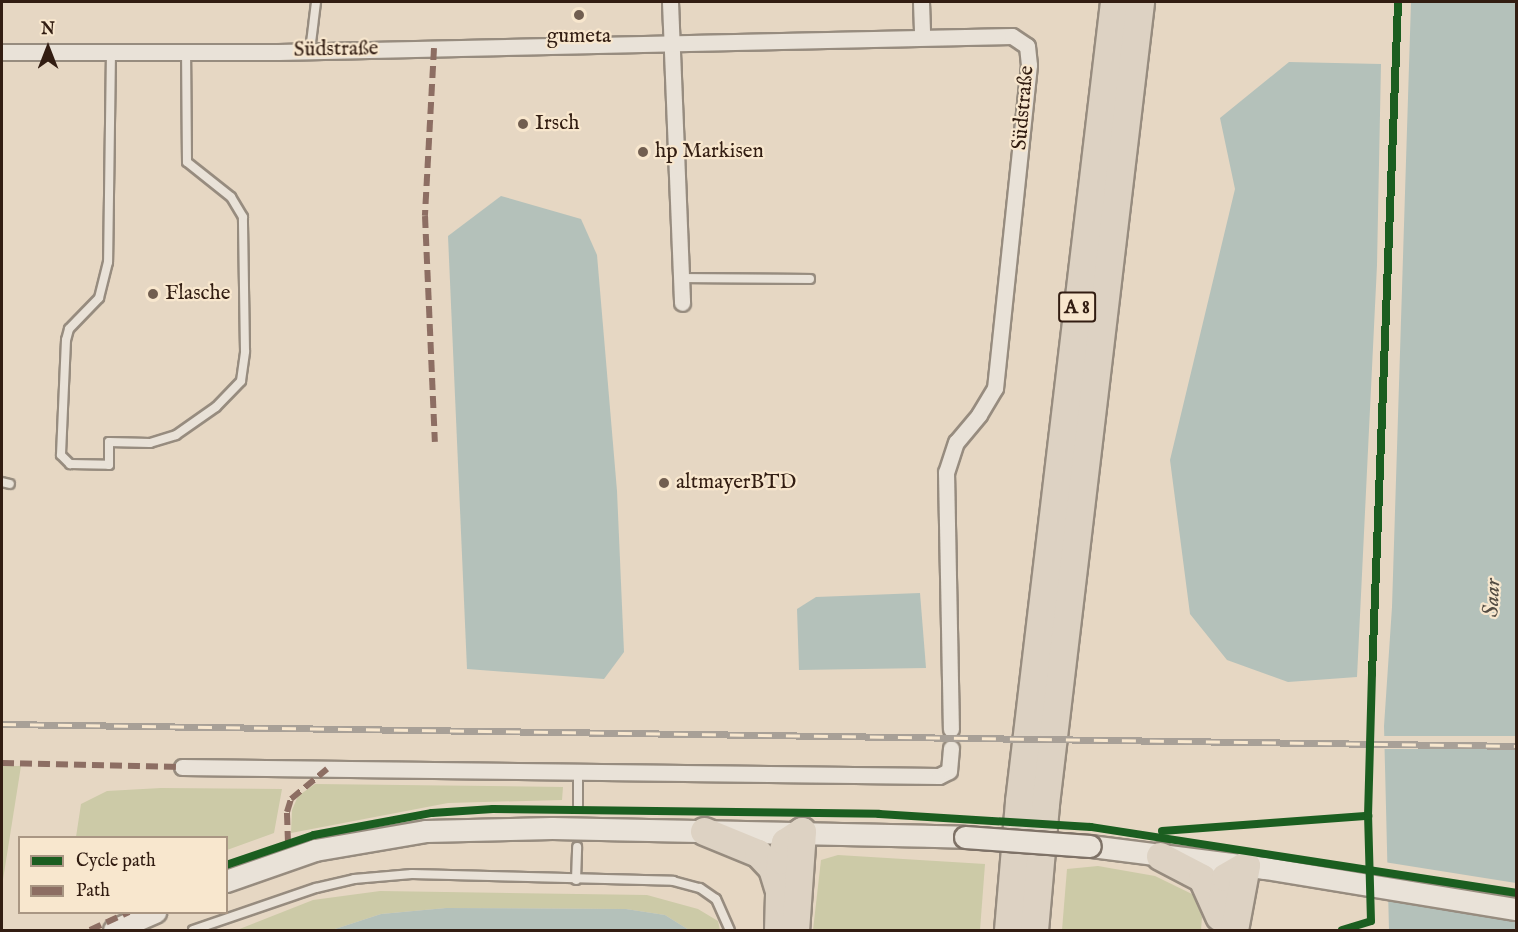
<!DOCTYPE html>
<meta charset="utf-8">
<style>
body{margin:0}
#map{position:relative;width:1518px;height:932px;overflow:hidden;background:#e6d7c3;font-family:"IM FELL English",serif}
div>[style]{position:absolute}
.green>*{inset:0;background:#cccaa7}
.water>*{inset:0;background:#b4c1ba}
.pier>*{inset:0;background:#e6d7c3;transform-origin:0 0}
.roads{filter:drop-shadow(2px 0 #978c7f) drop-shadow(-2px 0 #978c7f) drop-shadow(0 2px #978c7f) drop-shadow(0 -2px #978c7f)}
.lane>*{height:8px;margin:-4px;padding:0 4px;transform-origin:4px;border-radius:4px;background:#e9e2d8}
.street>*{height:15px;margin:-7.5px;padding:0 7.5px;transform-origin:7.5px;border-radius:7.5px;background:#e9e2d8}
.secondary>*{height:21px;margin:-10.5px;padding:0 10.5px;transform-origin:10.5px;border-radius:10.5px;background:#e9e2d8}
.highway>*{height:27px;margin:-13.5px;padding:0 13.5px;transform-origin:13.5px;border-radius:13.5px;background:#ddd2c3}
.rail>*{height:7px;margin-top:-3.5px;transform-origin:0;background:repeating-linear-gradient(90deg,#f8e7ce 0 14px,#a8a097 0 28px);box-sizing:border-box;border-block:2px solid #a8a097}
.bridges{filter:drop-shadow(2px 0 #7e7267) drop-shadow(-2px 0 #7e7267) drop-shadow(0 2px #7e7267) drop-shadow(0 -2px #7e7267)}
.secondary-bridge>*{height:21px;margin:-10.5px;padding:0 10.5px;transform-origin:10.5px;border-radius:10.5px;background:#e9e2d8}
.quiet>*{height:6px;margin-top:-3px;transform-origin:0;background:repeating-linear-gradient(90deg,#8d6e63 0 12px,transparent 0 18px)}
.cycleway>*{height:8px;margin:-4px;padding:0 4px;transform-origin:4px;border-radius:4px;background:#1b5e20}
.dots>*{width:16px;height:16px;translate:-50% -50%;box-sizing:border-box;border:3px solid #f8e7ce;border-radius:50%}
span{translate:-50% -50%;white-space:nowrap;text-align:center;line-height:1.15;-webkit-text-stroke:4.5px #f8e7ce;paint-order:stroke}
.shield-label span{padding:2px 4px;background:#f8e7ce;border:2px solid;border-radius:4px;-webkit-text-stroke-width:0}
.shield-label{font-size:20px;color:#321d12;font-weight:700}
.poi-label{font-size:21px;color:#321d12}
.left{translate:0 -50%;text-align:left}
.street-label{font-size:21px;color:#321d12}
.water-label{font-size:22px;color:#534c43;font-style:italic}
.frame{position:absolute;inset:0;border:3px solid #321d12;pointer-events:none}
.legend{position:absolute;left:18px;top:836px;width:210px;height:78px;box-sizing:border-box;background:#f8e7ce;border:2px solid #a99683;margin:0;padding:8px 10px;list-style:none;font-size:18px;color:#321d12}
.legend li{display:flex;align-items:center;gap:12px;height:30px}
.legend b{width:30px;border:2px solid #a99683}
.north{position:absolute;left:18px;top:18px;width:60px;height:60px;-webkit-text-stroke:4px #f8e7ce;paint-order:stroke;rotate:0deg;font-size:16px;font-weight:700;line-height:24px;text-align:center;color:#321d12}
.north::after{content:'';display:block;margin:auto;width:21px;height:27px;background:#321d12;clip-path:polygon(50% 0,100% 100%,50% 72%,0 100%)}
</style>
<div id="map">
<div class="green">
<div style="clip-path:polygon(2px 766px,21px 766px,2px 886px)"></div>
<div style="clip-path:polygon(315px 784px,563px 787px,562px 800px,448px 803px,291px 833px,292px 810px,298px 796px)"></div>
<div style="clip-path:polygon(161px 788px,282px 789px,274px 833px,227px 850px,226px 838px,76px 837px,81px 804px,107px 791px)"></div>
<div style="clip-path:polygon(838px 855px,985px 864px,980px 930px,813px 930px,821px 860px)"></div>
<div style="clip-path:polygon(1098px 866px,1155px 876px,1194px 895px,1202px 917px,1201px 930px,1062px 930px,1067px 869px)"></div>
<div style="clip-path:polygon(380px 891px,647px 895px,698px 909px,718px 921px,720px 930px,689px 930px,665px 915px,626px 909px,446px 908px,381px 914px,332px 930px,237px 930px,313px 900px)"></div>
</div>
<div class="water">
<div style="clip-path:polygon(1411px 2px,1516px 2px,1516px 930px,1389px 930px,1384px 726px,1392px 607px)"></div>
<div style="clip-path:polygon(1289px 62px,1381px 64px,1377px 265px,1357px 677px,1288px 682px,1227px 660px,1190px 614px,1170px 460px,1235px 189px,1220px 118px)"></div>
<div style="clip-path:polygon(501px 196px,581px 219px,597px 255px,617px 491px,624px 652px,604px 679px,467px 669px,448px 236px)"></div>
<div style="clip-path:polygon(920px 593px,926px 668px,799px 670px,797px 609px,816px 597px)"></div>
<div style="clip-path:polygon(446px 908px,626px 909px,665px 915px,689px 930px,332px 930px,381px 914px)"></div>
</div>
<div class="pier">
<div style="left:1381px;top:736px;width:135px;height:13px"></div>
<div style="clip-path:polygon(1384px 862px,1516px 883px,1516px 922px,1385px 899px)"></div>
</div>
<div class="roads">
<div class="lane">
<div style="left:310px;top:51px;width:49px;rotate:-83deg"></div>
<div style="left:111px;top:52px;width:210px;rotate:90.8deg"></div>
<div style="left:108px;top:262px;width:37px;rotate:104deg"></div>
<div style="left:99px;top:298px;width:43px;rotate:134.1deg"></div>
<div style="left:69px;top:329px;width:11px;rotate:105deg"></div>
<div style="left:66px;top:340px;width:115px;rotate:92.5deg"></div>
<div style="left:61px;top:455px;width:13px;rotate:45deg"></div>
<div style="left:70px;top:464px;width:39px;rotate:1deg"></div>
<div style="left:109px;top:465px;width:23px;rotate:-90deg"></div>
<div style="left:109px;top:442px;width:41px;rotate:1.4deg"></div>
<div style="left:150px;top:443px;width:27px;rotate:-17deg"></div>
<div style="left:176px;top:435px;width:49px;rotate:-35deg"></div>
<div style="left:216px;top:407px;width:36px;rotate:-46deg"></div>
<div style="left:241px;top:381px;width:30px;rotate:-82deg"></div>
<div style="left:245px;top:351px;width:134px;rotate:-90.9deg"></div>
<div style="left:243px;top:217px;width:23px;rotate:-121deg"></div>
<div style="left:231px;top:197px;width:56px;rotate:-141.5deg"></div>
<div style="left:187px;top:162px;width:110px;rotate:-90.5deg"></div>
<div style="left:681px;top:278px;width:129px;rotate:0.4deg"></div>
<div style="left:2px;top:482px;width:8px;rotate:14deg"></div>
<div style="left:578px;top:805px;width:31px;rotate:-90deg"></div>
<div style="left:576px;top:880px;width:33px;rotate:-88deg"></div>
<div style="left:193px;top:930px;width:130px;rotate:-18.9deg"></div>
<div style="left:316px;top:888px;width:39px;rotate:-13deg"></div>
<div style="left:354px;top:879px;width:58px;rotate:-4.9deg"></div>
<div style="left:412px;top:874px;width:261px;rotate:1.5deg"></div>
<div style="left:673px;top:881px;width:28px;rotate:15deg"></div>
<div style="left:700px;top:888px;width:19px;rotate:35deg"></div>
<div style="left:716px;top:899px;width:34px;rotate:66deg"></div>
</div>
<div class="street">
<div style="left:670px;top:2px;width:301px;rotate:87.7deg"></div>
<div style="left:921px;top:2px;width:34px;rotate:88deg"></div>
<div style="left:2px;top:52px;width:276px"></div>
<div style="left:278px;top:52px;width:734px;rotate:-1.25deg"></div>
<div style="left:1012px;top:36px;width:18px;rotate:34deg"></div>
<div style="left:1027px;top:46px;width:19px;rotate:84deg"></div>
<div style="left:1029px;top:65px;width:325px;rotate:96deg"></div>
<div style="left:995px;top:388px;width:31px;rotate:121deg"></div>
<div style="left:979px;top:415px;width:35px;rotate:130deg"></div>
<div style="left:956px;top:442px;width:32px;rotate:108deg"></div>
<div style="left:946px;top:472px;width:257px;rotate:88.9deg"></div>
<div style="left:182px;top:767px;width:757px;rotate:0.68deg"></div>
<div style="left:939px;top:776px;width:11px;rotate:-27deg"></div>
<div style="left:949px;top:771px;width:23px;rotate:-85deg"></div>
</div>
<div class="secondary">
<div style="left:1090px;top:846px;width:176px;rotate:7.2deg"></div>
<div style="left:1265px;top:868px;width:254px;rotate:9.3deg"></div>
<div style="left:226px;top:881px;width:94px;rotate:-19.2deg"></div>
<div style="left:315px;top:850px;width:113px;rotate:-9.7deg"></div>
<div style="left:426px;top:831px;width:126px;rotate:-1.4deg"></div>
<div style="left:552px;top:828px;width:413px;rotate:1.2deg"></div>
<div style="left:114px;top:930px;width:45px;rotate:-23.7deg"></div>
</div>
<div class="highway">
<div style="left:704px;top:831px;width:58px;rotate:22.2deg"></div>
<div style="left:758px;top:853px;width:21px;rotate:47deg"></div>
<div style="left:772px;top:868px;width:21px;rotate:73deg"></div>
<div style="left:1160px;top:856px;width:47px;rotate:27.6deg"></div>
<div style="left:1202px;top:878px;width:42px;rotate:65.9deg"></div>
<div style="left:1220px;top:914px;width:37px;rotate:-82deg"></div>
<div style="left:1225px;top:877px;width:24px;rotate:-30deg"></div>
<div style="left:778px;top:930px;width:70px;rotate:-88.4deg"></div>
<div style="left:780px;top:860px;width:19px;rotate:-74deg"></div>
<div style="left:785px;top:842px;width:20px;rotate:-33deg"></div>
<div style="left:802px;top:831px;width:99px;rotate:94deg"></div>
<div style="left:1008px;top:930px;width:129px;rotate:-85.1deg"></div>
<div style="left:1019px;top:801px;width:805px;rotate:-83.22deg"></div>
<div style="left:1034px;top:930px;width:126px;rotate:-85deg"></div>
<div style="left:1045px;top:804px;width:808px;rotate:-83.24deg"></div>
<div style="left:1234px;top:930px;width:66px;rotate:-79.5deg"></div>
</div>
</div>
<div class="rail">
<div style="left:2px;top:724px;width:1514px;rotate:0.83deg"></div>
</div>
<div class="bridges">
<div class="secondary-bridge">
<div style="left:965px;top:837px;width:125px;rotate:4.1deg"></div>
</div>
</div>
<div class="quiet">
<div style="left:434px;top:48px;width:168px;rotate:93.1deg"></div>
<div style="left:425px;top:216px;width:226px;rotate:87.5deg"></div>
<div style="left:2px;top:763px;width:180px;rotate:1.3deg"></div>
<div style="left:288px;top:843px;width:31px;rotate:-92deg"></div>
<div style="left:287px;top:812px;width:14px;rotate:-73deg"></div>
<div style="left:291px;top:799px;width:47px;rotate:-39.8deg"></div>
<div style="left:90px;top:930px;width:43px;rotate:-24.8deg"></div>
</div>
<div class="cycleway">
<div style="left:1162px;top:831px;width:207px;rotate:-4.2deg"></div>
<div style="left:226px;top:865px;width:93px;rotate:-18.8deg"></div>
<div style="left:314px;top:835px;width:120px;rotate:-10.6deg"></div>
<div style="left:432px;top:813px;width:61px;rotate:-3.8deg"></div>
<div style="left:493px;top:809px;width:386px;rotate:0.7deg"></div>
<div style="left:879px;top:814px;width:212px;rotate:3.5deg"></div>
<div style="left:1091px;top:827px;width:430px;rotate:8.8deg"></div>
<div style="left:1342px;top:930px;width:30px;rotate:-17deg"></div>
<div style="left:1371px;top:921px;width:105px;rotate:-91.6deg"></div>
<div style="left:1368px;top:816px;width:142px;rotate:-88.4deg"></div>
<div style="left:1372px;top:674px;width:673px;rotate:-87.78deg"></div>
</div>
<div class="dots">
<div style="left:579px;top:15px;background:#715e50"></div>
<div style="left:523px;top:124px;background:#715e50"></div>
<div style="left:643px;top:152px;background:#715e50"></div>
<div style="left:153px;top:294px;background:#715e50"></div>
<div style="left:664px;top:483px;background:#715e50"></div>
</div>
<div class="shield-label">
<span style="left:1077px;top:307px">A 8</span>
</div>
<div class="poi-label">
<span style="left:579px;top:37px">gumeta</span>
<span class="left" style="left:535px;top:124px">Irsch</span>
<span class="left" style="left:655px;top:152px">hp Markisen</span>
<span class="left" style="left:165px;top:294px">Flasche</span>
<span class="left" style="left:676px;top:483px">altmayerBTD</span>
</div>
<div class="street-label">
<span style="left:336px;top:50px;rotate:-1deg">Südstraße</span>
<span style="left:1024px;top:108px;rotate:-85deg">Südstraße</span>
</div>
<div class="water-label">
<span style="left:1493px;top:598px;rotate:-87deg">Saar</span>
</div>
<div class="frame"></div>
<ul class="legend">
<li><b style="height:8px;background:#1b5e20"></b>Cycle path</li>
<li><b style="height:8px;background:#8d6e63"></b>Path</li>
</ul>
<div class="north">N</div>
</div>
